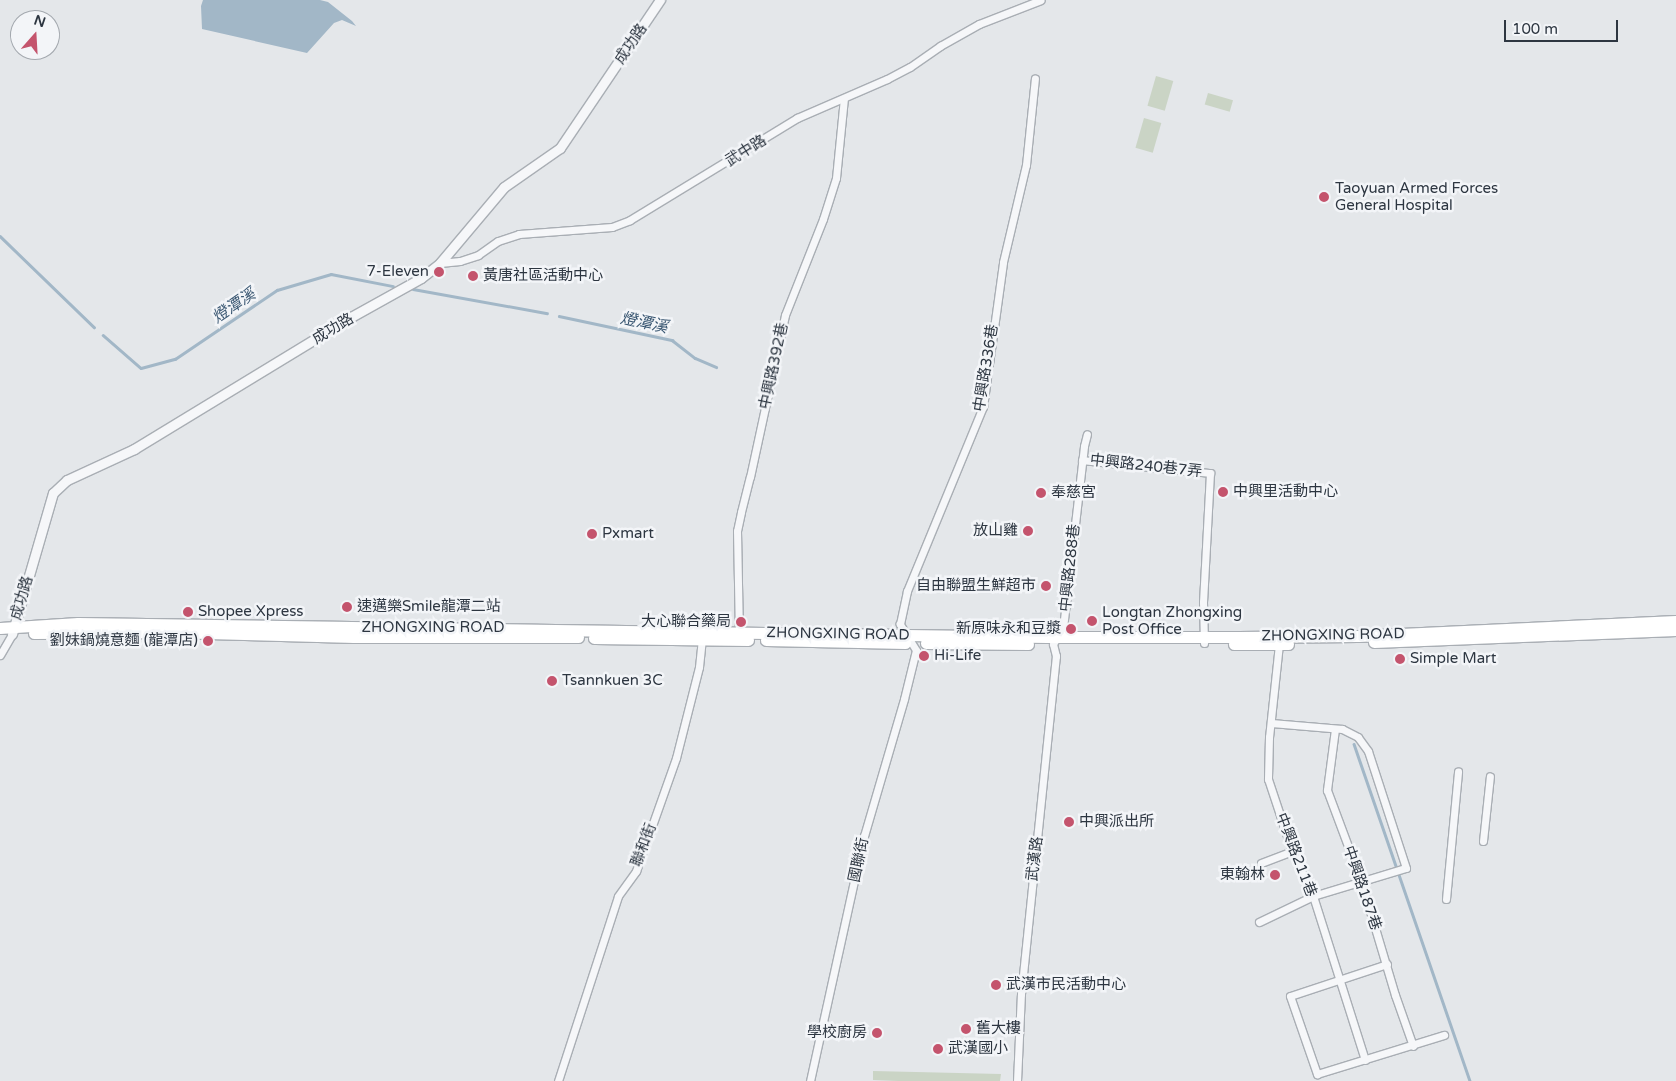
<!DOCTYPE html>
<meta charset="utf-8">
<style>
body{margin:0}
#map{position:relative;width:1676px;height:1081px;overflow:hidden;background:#e4e7ea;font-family:"Varela Round","Noto Sans TC",sans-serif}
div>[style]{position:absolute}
.green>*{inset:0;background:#cad4c5;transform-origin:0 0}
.water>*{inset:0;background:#a2b7c7}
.stream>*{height:2.5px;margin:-1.25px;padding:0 1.25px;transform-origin:1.25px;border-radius:1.25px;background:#a2b7c7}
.roads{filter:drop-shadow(1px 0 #a9aeb4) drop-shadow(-1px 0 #a9aeb4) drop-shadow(0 1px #a9aeb4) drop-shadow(0 -1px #a9aeb4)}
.minor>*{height:7px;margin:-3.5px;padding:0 3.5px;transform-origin:3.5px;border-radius:3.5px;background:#f6f7f9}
.tertiary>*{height:9px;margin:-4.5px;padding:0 4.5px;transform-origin:4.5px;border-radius:4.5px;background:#f6f7f9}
.primary>*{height:11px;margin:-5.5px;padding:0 5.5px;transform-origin:5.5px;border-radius:5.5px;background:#fff}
.dots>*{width:14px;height:14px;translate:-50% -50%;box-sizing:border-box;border:2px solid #f3f5f8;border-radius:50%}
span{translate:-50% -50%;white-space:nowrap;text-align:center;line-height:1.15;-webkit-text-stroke:5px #f3f5f8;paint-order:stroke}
.street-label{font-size:15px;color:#2d3641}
.poi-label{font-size:15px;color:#2d3641}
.left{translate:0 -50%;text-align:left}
.right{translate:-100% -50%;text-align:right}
.water-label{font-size:16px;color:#3a5772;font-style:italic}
.north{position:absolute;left:10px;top:10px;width:50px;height:50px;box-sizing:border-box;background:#f3f5f8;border:1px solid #a4a9af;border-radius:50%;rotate:19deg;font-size:14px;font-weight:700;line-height:20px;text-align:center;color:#2d3641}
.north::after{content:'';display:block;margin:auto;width:18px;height:22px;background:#c4546d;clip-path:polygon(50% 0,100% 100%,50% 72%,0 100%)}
.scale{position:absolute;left:1504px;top:20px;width:114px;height:22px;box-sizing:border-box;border:2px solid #2d3641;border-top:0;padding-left:6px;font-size:15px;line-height:18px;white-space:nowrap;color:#2d3641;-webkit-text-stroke:4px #f3f5f8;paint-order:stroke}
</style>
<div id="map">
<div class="green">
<div style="left:1156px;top:76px;width:18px;height:31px;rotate:16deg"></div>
<div style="left:1208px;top:93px;width:26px;height:12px;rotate:16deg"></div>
<div style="left:1144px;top:118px;width:18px;height:31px;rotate:16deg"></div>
<div style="clip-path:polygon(873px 1071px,1001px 1074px,1000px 1081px,898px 1081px,873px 1080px)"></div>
</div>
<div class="water">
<div style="clip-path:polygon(203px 0,320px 0,328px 2px,352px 21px,356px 26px,342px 20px,334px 23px,307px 53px,202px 29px,201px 6px)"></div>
</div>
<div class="stream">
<div style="left:0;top:236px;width:131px;rotate:44.1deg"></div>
<div style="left:413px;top:289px;width:136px;rotate:10.2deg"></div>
<div style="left:559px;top:316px;width:116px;rotate:12deg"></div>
<div style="left:672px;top:340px;width:29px;rotate:38deg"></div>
<div style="left:695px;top:358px;width:23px;rotate:23deg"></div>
<div style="left:103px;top:335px;width:50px;rotate:41deg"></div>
<div style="left:141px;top:368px;width:35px;rotate:-15deg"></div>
<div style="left:175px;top:359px;width:123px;rotate:-34.1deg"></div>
<div style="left:277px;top:290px;width:56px;rotate:-16.5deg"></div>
<div style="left:331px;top:274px;width:63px;rotate:11deg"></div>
<div style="left:1354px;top:744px;width:356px;rotate:71deg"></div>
</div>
<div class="roads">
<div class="minor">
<div style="left:440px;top:263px;width:20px;rotate:-6deg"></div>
<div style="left:460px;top:261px;width:19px;rotate:-18deg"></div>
<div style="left:478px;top:255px;width:24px;rotate:-35deg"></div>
<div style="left:498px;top:241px;width:22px;rotate:-18deg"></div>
<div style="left:519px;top:234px;width:93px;rotate:-4.3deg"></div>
<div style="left:612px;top:227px;width:19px;rotate:-21deg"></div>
<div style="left:630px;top:220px;width:196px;rotate:-31.4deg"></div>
<div style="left:797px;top:118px;width:98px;rotate:-23.4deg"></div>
<div style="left:887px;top:79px;width:26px;rotate:-28deg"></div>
<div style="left:910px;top:67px;width:37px;rotate:-35deg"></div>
<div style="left:940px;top:46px;width:45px;rotate:-29.4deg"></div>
<div style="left:979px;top:24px;width:66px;rotate:-21.2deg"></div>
<div style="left:1082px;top:460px;width:129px;rotate:5.8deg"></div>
<div style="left:1210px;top:473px;width:129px;rotate:93.1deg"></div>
<div style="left:1203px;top:602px;width:41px;rotate:88.6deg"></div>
<div style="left:739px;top:635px;width:104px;rotate:-91.1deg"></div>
<div style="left:737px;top:531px;width:19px;rotate:-78deg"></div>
<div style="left:741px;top:512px;width:36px;rotate:-76deg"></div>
<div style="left:750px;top:477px;width:166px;rotate:-77.8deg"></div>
<div style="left:785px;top:315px;width:103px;rotate:-68.4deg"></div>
<div style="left:823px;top:219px;width:43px;rotate:-72.4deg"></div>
<div style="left:836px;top:178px;width:80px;rotate:-84.3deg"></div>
<div style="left:1279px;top:644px;width:94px;rotate:96.1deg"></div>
<div style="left:1269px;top:737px;width:42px;rotate:91.4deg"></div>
<div style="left:1268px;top:779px;width:76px;rotate:71.6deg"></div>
<div style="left:1292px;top:851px;width:50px;rotate:65deg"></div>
<div style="left:1313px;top:896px;width:172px;rotate:72.4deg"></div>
<div style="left:0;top:655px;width:24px;rotate:-60deg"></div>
<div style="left:1335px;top:729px;width:62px;rotate:97.5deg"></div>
<div style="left:1327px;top:790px;width:97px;rotate:69.5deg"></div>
<div style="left:1361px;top:881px;width:119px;rotate:73.4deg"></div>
<div style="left:1395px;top:995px;width:54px;rotate:70.6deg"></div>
<div style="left:1483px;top:841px;width:65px;rotate:-83.9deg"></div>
<div style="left:1261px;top:863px;width:33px;rotate:-21deg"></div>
<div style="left:1446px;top:899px;width:128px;rotate:-84.6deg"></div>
<div style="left:1259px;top:922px;width:60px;rotate:-25.7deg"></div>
<div style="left:1313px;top:896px;width:97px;rotate:-16.8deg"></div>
<div style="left:1406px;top:868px;width:123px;rotate:-108deg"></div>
<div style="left:1368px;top:751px;width:17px;rotate:-126deg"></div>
<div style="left:1358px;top:737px;width:18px;rotate:-153deg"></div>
<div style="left:1342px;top:729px;width:71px;rotate:-175.2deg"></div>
<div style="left:1387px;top:964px;width:102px;rotate:161.7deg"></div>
<div style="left:1290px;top:996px;width:83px;rotate:70.9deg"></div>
<div style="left:1317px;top:1074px;width:133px;rotate:-17.1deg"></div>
<div style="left:558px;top:1081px;width:194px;rotate:-72deg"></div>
<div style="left:618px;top:896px;width:31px;rotate:-54deg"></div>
<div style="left:636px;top:871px;width:120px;rotate:-70.5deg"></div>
<div style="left:676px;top:758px;width:94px;rotate:-75.8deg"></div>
<div style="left:699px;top:667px;width:30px;rotate:-84deg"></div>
<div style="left:810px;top:1081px;width:251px;rotate:-77.6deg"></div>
<div style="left:864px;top:836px;width:143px;rotate:-73.7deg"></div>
<div style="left:904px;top:699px;width:50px;rotate:-76.2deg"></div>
<div style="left:916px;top:650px;width:31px;rotate:-122deg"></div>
<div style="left:900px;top:624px;width:34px;rotate:-78deg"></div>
<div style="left:907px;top:591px;width:199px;rotate:-67.6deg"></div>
<div style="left:983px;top:407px;width:146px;rotate:-82.1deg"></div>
<div style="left:1003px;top:262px;width:100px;rotate:-76.7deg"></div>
<div style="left:1026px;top:165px;width:87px;rotate:-84.1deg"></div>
<div style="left:1017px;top:1081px;width:87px;rotate:-87.4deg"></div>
<div style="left:1021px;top:994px;width:340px;rotate:-84.1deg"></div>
<div style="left:1056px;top:656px;width:12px;rotate:-104deg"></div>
<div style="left:1053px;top:644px;width:19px;rotate:-58deg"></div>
<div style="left:1063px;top:628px;width:183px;rotate:-83.4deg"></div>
<div style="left:1084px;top:446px;width:12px;rotate:-76deg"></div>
</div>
<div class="tertiary">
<div style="left:12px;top:634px;width:147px;rotate:-73.8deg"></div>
<div style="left:53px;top:493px;width:19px;rotate:-43deg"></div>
<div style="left:67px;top:480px;width:74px;rotate:-24.8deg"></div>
<div style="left:134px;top:449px;width:254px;rotate:-31.3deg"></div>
<div style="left:351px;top:317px;width:80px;rotate:-29.1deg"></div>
<div style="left:421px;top:278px;width:24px;rotate:-38deg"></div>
<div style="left:440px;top:263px;width:99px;rotate:-49.9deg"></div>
<div style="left:504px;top:187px;width:68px;rotate:-34.9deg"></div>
<div style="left:560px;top:148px;width:179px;rotate:-56deg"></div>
</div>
<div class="primary">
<div style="left:0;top:628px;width:78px;rotate:-3.7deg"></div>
<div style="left:78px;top:623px;width:969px;rotate:0.83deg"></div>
<div style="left:1047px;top:637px;width:191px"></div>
<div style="left:1238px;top:637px;width:120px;rotate:-0.5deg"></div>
<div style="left:1358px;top:636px;width:318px;rotate:-2.7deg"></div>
<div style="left:34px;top:633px;width:137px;rotate:-0.4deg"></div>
<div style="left:171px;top:632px;width:183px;rotate:1.6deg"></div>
<div style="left:354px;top:637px;width:224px"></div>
<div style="left:594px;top:638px;width:154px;rotate:0.7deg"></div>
<div style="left:766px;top:640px;width:139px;rotate:1.2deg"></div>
<div style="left:1374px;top:642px;width:302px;rotate:-2.3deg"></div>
<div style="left:926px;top:643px;width:102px;rotate:0.6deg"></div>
<div style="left:1234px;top:644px;width:54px"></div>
</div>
</div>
<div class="dots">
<div style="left:1324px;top:197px;background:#c4546d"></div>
<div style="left:439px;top:272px;background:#c4546d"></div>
<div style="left:473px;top:276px;background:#c4546d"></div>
<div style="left:1223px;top:492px;background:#c4546d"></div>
<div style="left:1041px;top:493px;background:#c4546d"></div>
<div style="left:1028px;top:531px;background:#c4546d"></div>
<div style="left:592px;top:534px;background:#c4546d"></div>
<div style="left:1046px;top:586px;background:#c4546d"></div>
<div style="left:347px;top:607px;background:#c4546d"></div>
<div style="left:188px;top:612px;background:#c4546d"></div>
<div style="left:1092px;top:621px;background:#c4546d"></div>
<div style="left:741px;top:622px;background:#c4546d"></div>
<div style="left:1071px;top:629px;background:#c4546d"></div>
<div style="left:208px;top:641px;background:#c4546d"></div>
<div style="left:924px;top:656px;background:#c4546d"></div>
<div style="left:1400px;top:659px;background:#c4546d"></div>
<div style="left:552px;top:681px;background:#c4546d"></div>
<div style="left:1069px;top:822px;background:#c4546d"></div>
<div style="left:1275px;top:875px;background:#c4546d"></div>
<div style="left:996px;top:985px;background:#c4546d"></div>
<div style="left:966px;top:1029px;background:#c4546d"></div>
<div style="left:877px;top:1033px;background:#c4546d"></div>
<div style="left:938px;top:1049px;background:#c4546d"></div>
</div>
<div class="street-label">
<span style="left:631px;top:44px;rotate:-56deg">成功路</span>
<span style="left:746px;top:151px;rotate:-32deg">武中路</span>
<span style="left:333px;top:329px;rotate:-31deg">成功路</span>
<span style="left:774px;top:366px;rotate:-78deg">中興路392巷</span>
<span style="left:986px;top:368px;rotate:-81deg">中興路336巷</span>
<span style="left:1146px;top:466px;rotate:6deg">中興路240巷7弄</span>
<span style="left:1070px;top:568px;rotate:-84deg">中興路288巷</span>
<span style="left:22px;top:598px;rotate:-74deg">成功路</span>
<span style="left:433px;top:628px">ZHONGXING ROAD</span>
<span style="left:838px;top:634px;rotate:1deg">ZHONGXING ROAD</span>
<span style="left:1333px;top:635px;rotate:-1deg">ZHONGXING ROAD</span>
<span style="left:644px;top:845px;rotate:-69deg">聯和街</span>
<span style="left:1296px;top:855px;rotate:69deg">中興路211巷</span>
<span style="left:1035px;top:859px;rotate:-83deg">武漢路</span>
<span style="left:859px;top:860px;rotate:-78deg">國聯街</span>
<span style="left:1362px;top:888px;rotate:71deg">中興路187巷</span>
</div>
<div class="poi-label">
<span class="left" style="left:1335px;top:197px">Taoyuan Armed Forces<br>General Hospital</span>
<span class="right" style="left:429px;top:272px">7-Eleven</span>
<span class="left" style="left:483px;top:276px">黃唐社區活動中心</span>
<span class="left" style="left:1233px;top:492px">中興里活動中心</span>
<span class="left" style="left:1051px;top:493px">奉慈宮</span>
<span class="right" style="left:1018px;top:531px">放山雞</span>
<span class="left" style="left:602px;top:534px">Pxmart</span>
<span class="right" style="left:1036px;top:586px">自由聯盟生鮮超市</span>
<span class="left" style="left:357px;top:607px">速邁樂Smile龍潭二站</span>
<span class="left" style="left:198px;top:612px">Shopee Xpress</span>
<span class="left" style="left:1102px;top:621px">Longtan Zhongxing<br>Post Office</span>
<span class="right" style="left:731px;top:622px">大心聯合藥局</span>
<span class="right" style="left:1061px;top:629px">新原味永和豆漿</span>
<span class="right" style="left:198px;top:641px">劉妹鍋燒意麵 (龍潭店)</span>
<span class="left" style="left:934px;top:656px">Hi-Life</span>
<span class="left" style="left:1410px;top:659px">Simple Mart</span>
<span class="left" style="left:562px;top:681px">Tsannkuen 3C</span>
<span class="left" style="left:1079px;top:822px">中興派出所</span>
<span class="right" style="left:1265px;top:875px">東翰林</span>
<span class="left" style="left:1006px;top:985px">武漢市民活動中心</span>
<span class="left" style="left:976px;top:1029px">舊大樓</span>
<span class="right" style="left:867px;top:1033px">學校廚房</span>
<span class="left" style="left:948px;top:1049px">武漢國小</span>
</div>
<div class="water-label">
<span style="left:234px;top:306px;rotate:-34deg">燈潭溪</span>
<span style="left:644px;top:323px;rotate:12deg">燈潭溪</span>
</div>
<div class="north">N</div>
<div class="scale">100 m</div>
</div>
